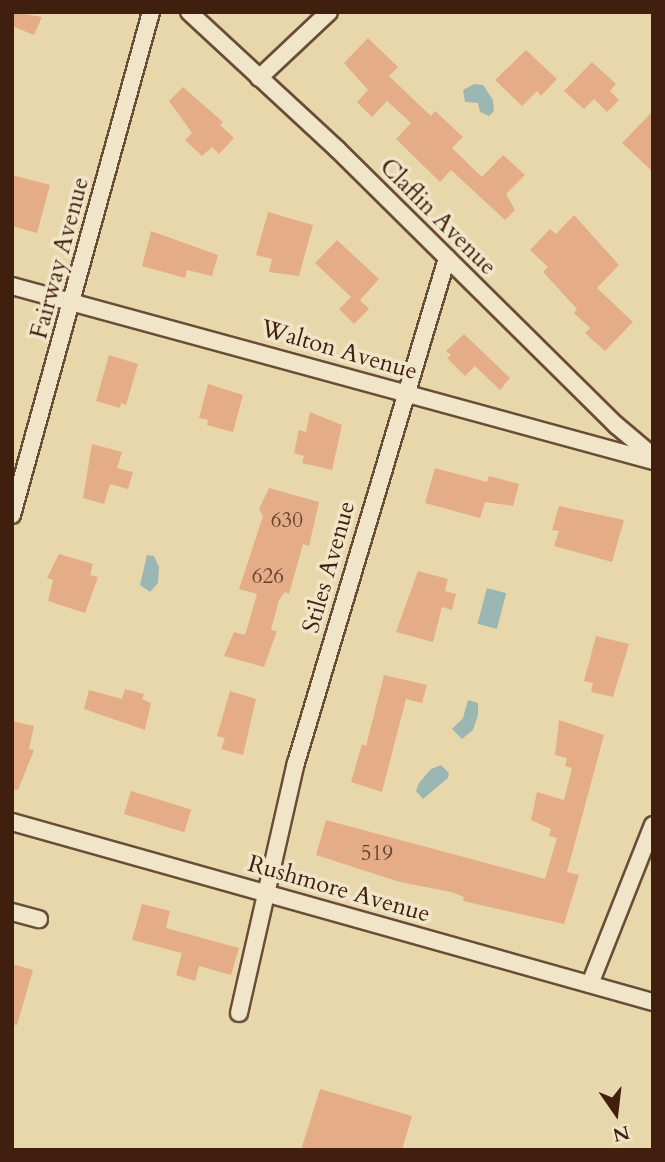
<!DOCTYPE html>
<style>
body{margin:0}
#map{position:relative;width:665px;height:1162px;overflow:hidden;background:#e9d7ac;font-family:Cardo,serif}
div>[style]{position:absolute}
.water>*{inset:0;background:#9ab7b3;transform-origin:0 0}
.building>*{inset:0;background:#e4ad87;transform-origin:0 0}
.roads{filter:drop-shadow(2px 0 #6a4d36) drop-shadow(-2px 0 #6a4d36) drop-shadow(0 2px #6a4d36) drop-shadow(0 -2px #6a4d36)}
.street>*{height:16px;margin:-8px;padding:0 8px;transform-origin:8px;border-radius:8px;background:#f1e5c9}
span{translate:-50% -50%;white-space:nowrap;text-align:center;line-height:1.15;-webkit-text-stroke:7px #f1e5c9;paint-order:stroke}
.number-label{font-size:21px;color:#69422d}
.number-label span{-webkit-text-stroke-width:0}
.street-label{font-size:24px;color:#401f0f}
.frame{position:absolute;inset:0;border:14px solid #401f0f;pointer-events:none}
.north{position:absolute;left:581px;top:1078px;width:70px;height:70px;-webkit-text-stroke:5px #f1e5c9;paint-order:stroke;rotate:166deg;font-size:19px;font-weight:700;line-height:28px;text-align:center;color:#401f0f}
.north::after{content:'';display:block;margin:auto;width:24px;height:32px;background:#401f0f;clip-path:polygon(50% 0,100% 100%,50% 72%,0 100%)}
</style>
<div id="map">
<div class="water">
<div style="clip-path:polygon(474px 84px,483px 85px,493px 100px,494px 111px,489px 116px,480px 112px,478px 103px,465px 102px,463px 90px)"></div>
<div style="clip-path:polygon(147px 555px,154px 556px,159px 567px,158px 583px,150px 592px,140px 585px)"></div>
<div style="left:487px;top:588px;width:20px;height:37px;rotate:15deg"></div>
<div style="clip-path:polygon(468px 700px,478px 703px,478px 715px,473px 730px,462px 739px,452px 729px,463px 718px)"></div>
<div style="clip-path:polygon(441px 765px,449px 773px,448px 778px,423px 799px,416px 791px,419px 783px,431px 769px)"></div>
</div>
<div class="building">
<div style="clip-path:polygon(12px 12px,42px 17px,34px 35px,12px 26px)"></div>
<div style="clip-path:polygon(368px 38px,398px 67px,389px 76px,431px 116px,435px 111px,463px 137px,452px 148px,482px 177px,503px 155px,525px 175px,506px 194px,515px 210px,505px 220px,451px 170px,440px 182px,396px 139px,411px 123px,387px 101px,372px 117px,357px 102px,368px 90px,344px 63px)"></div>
<div style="clip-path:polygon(526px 50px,557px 79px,541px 96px,537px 91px,522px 106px,495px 80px)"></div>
<div style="clip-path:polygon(592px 62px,616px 84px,610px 91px,619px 100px,607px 112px,594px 99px,584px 109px,564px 91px)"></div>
<div style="clip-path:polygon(183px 87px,223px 122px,220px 125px,234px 138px,219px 154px,212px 147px,202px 156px,185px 140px,192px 133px,169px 101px)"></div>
<div style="clip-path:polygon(653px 111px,653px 172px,622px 143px)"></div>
<div style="clip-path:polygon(12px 175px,50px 185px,37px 233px,12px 226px)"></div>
<div style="clip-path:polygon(268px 212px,313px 225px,299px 276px,269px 272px,272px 259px,256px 255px)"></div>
<div style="clip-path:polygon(574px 215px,619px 265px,597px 288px,633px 322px,605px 351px,585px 333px,590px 328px,574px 313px,577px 309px,543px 272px,548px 267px,530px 250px,550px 229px,556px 234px)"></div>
<div style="clip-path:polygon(151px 231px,218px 255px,212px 276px,187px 270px,185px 278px,142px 266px)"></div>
<div style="clip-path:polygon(337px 240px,379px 279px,360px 300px,369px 309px,354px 324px,339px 309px,351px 297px,315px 263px)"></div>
<div style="clip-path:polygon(464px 334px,510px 378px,500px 390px,475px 366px,465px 376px,447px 358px,451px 355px,446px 351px)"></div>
<div style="clip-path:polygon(109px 355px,138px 364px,126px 405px,121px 403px,120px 408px,96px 401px)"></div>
<div style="clip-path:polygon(208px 384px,243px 395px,233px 432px,207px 425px,208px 420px,199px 418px)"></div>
<div style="clip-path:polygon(310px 412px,342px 425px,332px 470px,302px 463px,304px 456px,294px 453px,299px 430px,306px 432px)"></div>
<div style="clip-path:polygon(92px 444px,122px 452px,117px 468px,133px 472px,128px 489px,110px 484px,104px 504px,83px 498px)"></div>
<div style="clip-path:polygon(435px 468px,487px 482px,489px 476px,519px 484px,513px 506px,485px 502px,480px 518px,425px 503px)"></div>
<div style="clip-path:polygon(269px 488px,319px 502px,309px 546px,303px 544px,289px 594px,285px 592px,279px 600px,271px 630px,277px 631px,264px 667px,224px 656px,234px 632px,245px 635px,257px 594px,239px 589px,263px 516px,259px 509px)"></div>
<div style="clip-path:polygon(559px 506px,624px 520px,612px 562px,554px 546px,559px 531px,552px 530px)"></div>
<div style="clip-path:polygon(59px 554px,93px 564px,90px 575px,98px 577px,85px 613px,48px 601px,53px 580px,47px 578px)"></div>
<div style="clip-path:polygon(418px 571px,448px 579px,445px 591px,456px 594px,452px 610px,442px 607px,433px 642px,396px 632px)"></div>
<div style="clip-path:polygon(596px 636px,629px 644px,613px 697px,591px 692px,593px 683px,584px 681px)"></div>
<div style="clip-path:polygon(384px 675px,427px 685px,422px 703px,406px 699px,382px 792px,351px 782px,362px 744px,366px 746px)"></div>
<div style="clip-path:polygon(125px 689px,144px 694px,142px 699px,151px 703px,145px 730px,84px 709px,89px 690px,122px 699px)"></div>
<div style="clip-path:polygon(230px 691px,256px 699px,243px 755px,221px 749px,225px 738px,217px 736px)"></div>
<div style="clip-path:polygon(559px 720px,604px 735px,567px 872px,579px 875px,564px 924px,463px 901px,464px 897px,451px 892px,400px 882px,316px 855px,326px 820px,545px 879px,557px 838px,549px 836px,551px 829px,531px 820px,537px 792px,564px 800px,572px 768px,565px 766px,567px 758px,555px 755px)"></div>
<div style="clip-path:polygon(12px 721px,34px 726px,29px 749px,34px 750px,18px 790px,12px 790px)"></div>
<div style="left:131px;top:791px;width:63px;height:24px;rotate:17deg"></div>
<div style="clip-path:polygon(142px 904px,170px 911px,166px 928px,239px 948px,231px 975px,199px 966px,195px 981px,176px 975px,182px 953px,132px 940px)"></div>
<div style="clip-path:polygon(12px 964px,33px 970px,17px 1025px,12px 1024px)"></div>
<div style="clip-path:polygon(320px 1089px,412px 1116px,402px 1150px,301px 1150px)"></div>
</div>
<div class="roads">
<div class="street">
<div style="left:189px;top:12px;width:203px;rotate:42.8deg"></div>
<div style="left:338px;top:150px;width:391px;rotate:44.7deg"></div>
<div style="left:616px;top:425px;width:48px;rotate:40deg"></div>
<div style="left:259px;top:78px;width:96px;rotate:-43.3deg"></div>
<div style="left:12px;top:286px;width:664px;rotate:15.27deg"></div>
<div style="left:12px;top:515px;width:522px;rotate:-74.55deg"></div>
<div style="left:12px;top:822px;width:666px;rotate:15.69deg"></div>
<div style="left:12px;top:912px;width:28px;rotate:15deg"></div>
<div style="left:590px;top:984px;width:171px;rotate:-68.4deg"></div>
<div style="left:239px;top:1013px;width:256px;rotate:-77.2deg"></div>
<div style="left:296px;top:763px;width:527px;rotate:-73.35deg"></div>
</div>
</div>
<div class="number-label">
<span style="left:287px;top:521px">630</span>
<span style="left:268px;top:577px">626</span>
<span style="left:377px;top:854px">519</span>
</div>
<div class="street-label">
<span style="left:438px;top:217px;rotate:45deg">Claflin Avenue</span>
<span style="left:60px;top:258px;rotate:-75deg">Fairway Avenue</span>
<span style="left:339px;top:350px;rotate:16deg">Walton Avenue</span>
<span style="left:329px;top:567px;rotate:-74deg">Stiles Avenue</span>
<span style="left:339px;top:889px;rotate:16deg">Rushmore Avenue</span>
</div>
<div class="frame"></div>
<div class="north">N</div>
</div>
